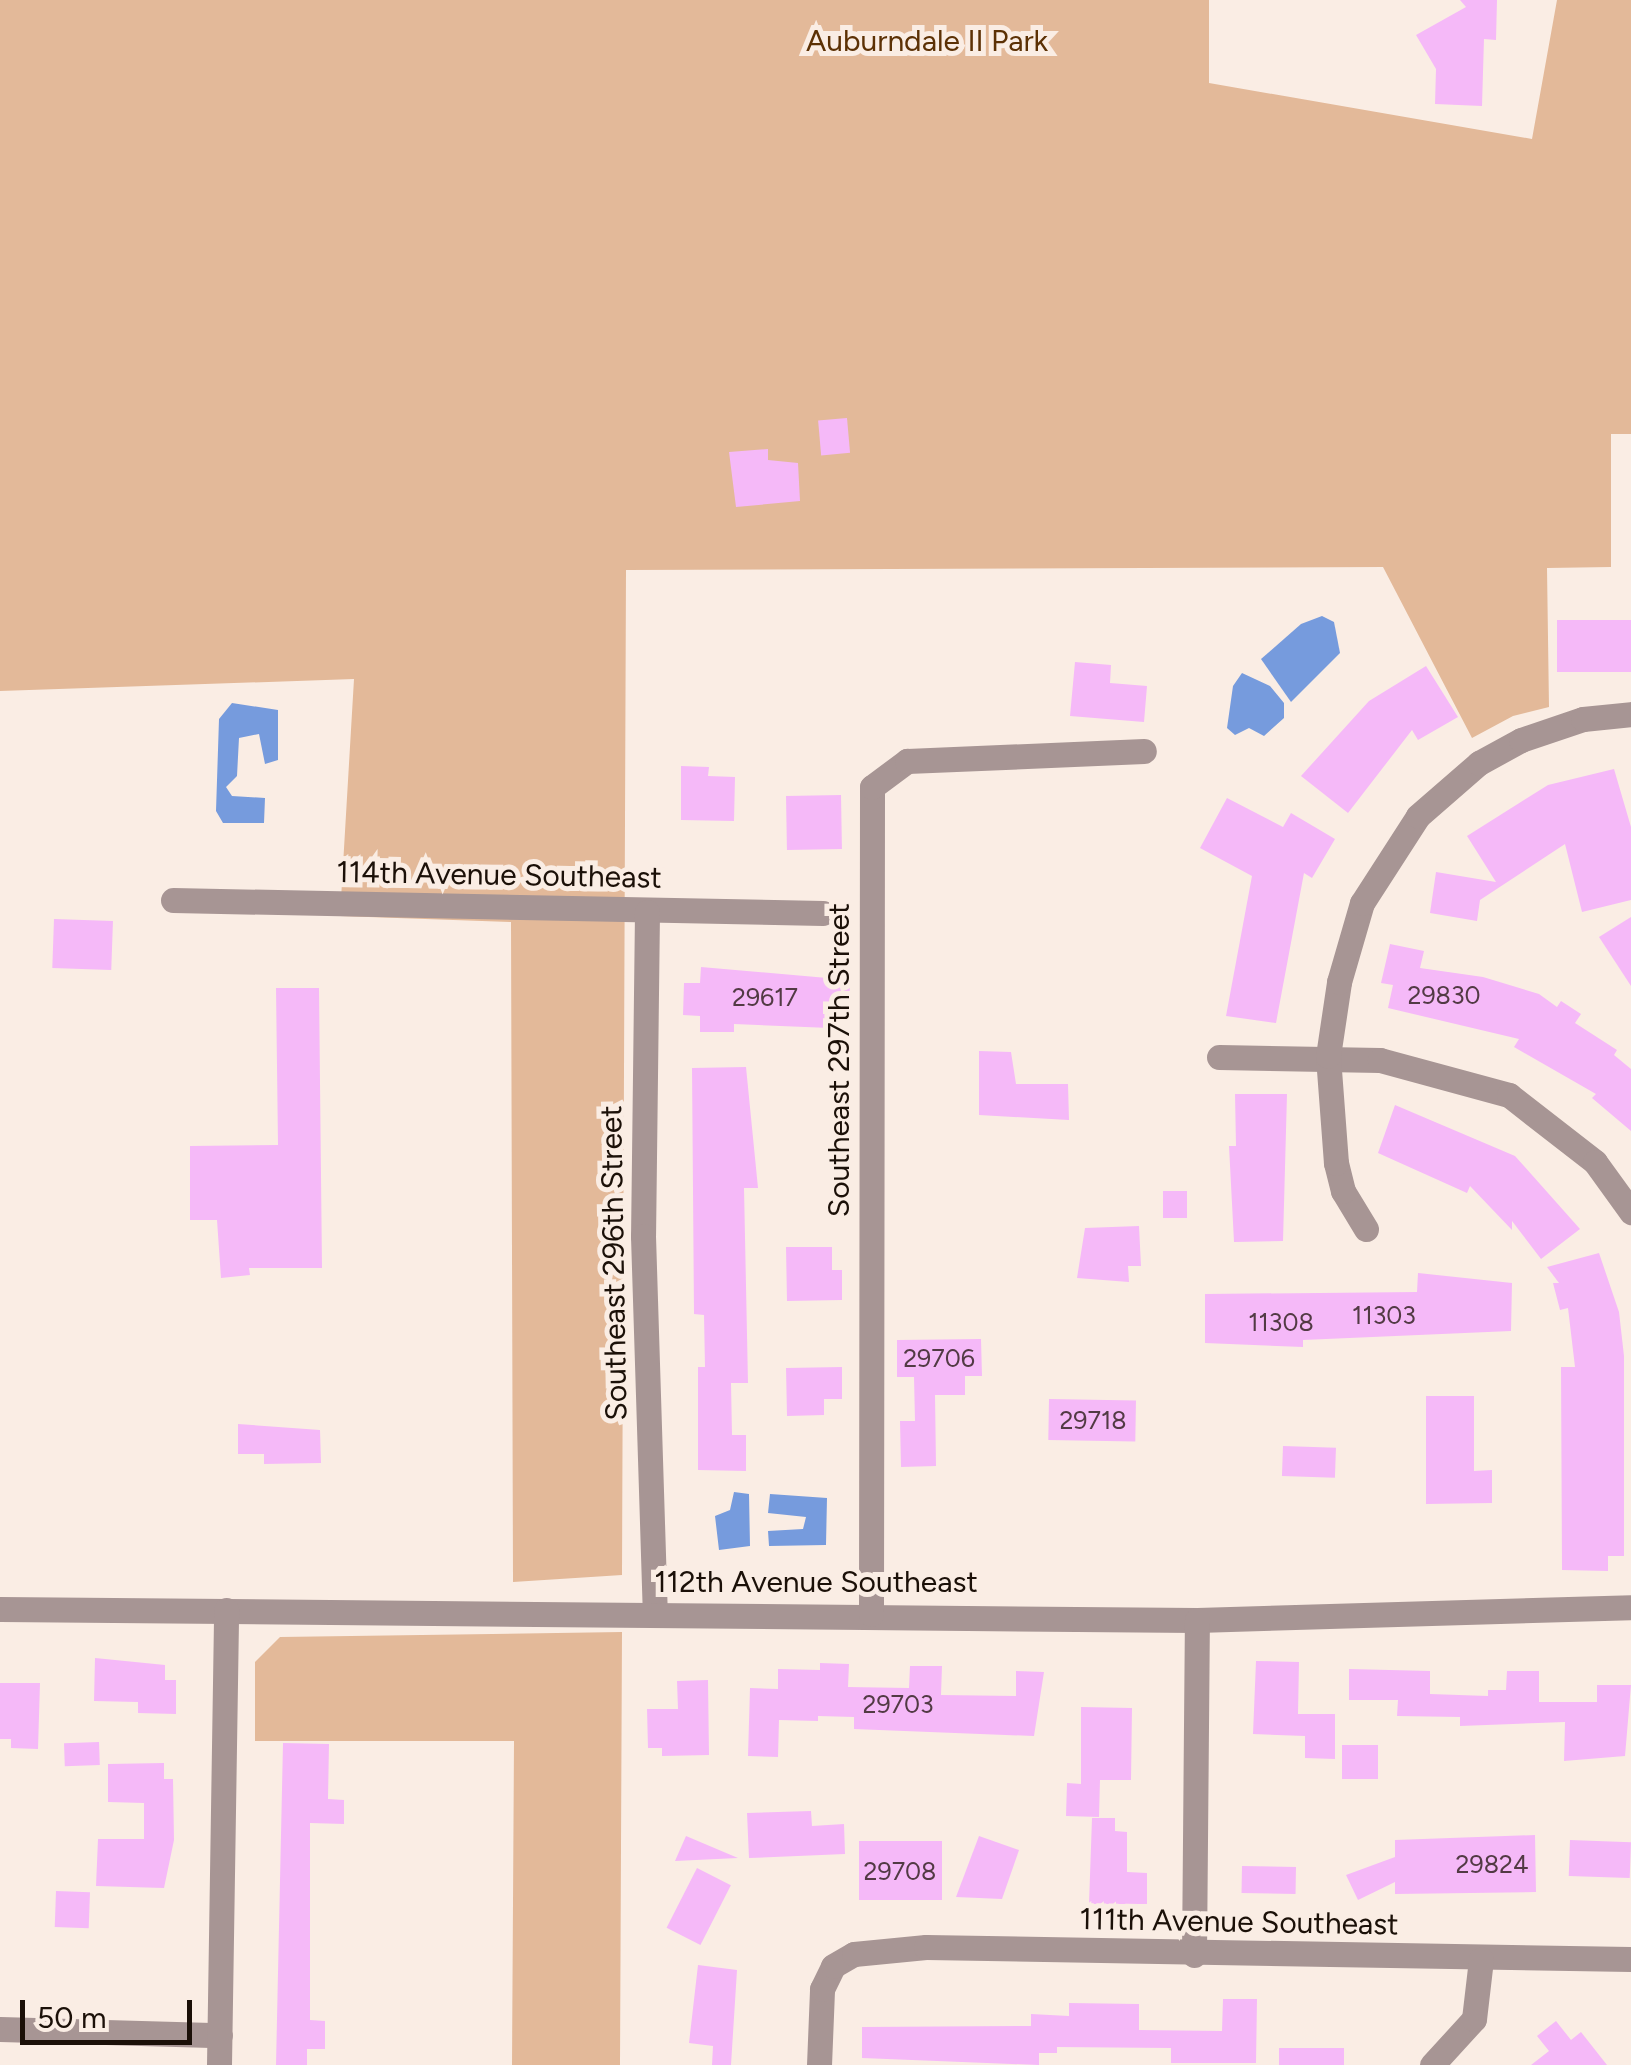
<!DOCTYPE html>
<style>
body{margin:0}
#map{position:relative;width:1631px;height:2065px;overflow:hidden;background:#faede4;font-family:Figtree,sans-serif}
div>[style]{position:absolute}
.green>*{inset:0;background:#e3b999}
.water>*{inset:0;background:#769bdd}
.building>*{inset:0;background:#f5b9f8;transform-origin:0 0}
.minor>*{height:25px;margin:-12.5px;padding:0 12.5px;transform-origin:12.5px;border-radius:12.5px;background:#a79594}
span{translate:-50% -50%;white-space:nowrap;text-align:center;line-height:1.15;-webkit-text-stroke:10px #faede4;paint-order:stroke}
.number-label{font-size:25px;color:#523a44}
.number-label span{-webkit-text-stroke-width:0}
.park-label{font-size:30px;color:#5c3105}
.street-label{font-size:30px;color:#1b1008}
.scale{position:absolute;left:20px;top:2000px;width:172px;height:45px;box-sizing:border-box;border:5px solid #1b1008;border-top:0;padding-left:12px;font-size:30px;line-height:35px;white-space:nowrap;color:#1b1008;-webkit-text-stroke:8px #faede4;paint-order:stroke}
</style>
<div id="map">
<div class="green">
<div style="clip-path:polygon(0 0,1209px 0,1209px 83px,1532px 139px,1557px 0,1631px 0,1631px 434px,1611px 434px,1611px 567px,1547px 568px,1549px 707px,1513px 716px,1472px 738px,1383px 567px,626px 570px,622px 1575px,513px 1582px,511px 922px,340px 916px,354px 679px,0 691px)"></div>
<div style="clip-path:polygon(622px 1632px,620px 2065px,512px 2065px,514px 1741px,255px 1741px,255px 1662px,280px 1637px)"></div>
</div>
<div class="water">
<div style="clip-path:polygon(1322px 616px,1334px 622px,1340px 653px,1291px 702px,1261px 659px,1301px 624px)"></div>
<div style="clip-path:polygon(1242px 673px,1270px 686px,1284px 703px,1284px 718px,1264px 736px,1249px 728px,1235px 735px,1227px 728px,1233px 686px)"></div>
<div style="clip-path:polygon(232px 703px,278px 710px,278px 760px,265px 764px,259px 734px,239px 738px,237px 776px,226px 787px,232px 796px,265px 798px,264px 823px,223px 823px,216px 811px,219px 719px)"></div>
<div style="clip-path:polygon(734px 1492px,749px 1494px,750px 1546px,719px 1550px,715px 1516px,730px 1510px)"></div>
<div style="clip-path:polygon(770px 1494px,827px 1498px,826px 1545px,769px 1546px,768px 1531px,803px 1529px,806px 1517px,768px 1513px)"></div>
</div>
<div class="building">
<div style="clip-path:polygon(1460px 0,1497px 0,1496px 40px,1484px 39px,1482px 106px,1435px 104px,1436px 69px,1416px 35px,1466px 7px)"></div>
<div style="left:847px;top:418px;width:35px;height:29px;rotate:85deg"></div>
<div style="clip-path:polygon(768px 449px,768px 460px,798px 463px,800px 501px,736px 507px,729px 452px)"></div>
<div style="left:1557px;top:620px;width:74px;height:52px"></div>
<div style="clip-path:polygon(1075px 662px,1111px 665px,1110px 683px,1147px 686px,1144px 722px,1070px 716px)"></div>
<div style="clip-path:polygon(1426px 666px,1458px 717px,1418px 740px,1412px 730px,1348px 813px,1301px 776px,1369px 701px)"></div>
<div style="clip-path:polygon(681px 766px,709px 767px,708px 776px,735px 777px,734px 821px,681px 820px)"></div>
<div style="clip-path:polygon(1614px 769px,1631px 827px,1631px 900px,1582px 912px,1565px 844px,1480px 900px,1477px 921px,1430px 913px,1436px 872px,1496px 882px,1467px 836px,1548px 785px)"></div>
<div style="left:841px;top:795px;width:54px;height:55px;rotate:89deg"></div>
<div style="clip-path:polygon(1227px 798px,1283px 827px,1291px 813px,1335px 839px,1312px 878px,1304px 873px,1276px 1023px,1226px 1016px,1252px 876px,1200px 848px)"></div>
<div style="clip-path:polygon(1631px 917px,1631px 986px,1599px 937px)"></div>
<div style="left:54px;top:919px;width:59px;height:49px;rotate:2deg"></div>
<div style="clip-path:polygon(1390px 944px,1424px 951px,1420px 968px,1483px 977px,1539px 994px,1557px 1007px,1561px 1001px,1581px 1014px,1575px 1023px,1617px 1050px,1614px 1055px,1631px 1069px,1631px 1131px,1592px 1098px,1596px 1094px,1514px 1047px,1519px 1039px,1388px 1008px,1393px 985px,1381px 983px)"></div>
<div style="clip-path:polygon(701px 967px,850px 980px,849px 1012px,831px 1012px,830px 1028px,734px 1024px,734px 1032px,700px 1032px,700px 1016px,683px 1015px,684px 983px,700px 983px)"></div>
<div style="clip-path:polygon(276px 988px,319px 988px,322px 1268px,249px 1268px,250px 1275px,221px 1278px,217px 1220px,190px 1220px,190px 1146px,278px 1145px)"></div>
<div style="clip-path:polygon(979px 1051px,1011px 1052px,1016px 1084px,1068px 1084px,1069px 1120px,979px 1115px)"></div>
<div style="clip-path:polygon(746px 1067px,758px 1188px,744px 1188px,748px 1383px,731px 1383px,732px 1435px,746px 1435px,746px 1471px,698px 1470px,698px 1367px,705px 1367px,704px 1315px,694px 1314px,692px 1068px)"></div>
<div style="clip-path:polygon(1235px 1094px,1287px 1094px,1283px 1241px,1234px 1242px,1229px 1146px,1236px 1146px)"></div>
<div style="clip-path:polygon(1395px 1105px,1515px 1156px,1580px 1229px,1541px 1259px,1512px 1221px,1512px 1230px,1470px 1186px,1467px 1193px,1378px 1153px)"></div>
<div style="left:1163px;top:1191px;width:24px;height:27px"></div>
<div style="clip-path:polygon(1139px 1226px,1141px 1266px,1128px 1266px,1129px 1282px,1077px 1278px,1085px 1228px)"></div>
<div style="clip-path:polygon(786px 1247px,832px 1247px,832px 1270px,842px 1270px,842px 1300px,787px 1301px)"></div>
<div style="clip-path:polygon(1599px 1253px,1619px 1312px,1624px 1356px,1624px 1556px,1608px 1556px,1608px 1571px,1562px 1570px,1561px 1367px,1575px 1367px,1568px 1308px,1560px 1310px,1553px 1283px,1559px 1283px,1547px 1267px)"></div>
<div style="clip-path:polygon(1418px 1273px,1512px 1283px,1511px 1331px,1303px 1340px,1303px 1347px,1205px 1343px,1205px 1294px,1417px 1292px)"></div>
<div style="clip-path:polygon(981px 1339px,982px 1376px,965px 1376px,965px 1395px,935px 1395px,936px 1466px,901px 1467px,900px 1421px,915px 1421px,914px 1377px,897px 1377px,897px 1340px)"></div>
<div style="clip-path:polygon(842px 1367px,842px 1399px,824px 1399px,824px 1415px,787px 1416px,786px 1368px)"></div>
<div style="clip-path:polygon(1426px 1396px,1474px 1396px,1474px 1471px,1492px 1470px,1492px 1503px,1426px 1504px)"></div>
<div style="left:1049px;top:1399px;width:87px;height:41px;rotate:1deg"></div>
<div style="clip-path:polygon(238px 1424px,320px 1430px,321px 1463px,264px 1464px,264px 1454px,238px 1454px)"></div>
<div style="left:1283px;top:1446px;width:53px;height:30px;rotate:2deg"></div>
<div style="clip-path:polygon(95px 1658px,165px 1665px,165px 1680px,176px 1680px,176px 1714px,138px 1713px,138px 1702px,94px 1701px)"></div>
<div style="clip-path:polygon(1256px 1661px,1299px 1662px,1298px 1714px,1335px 1714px,1335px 1759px,1305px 1758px,1305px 1736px,1253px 1734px)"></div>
<div style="clip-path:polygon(820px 1663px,849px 1664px,848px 1687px,909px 1688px,910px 1666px,942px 1666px,941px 1695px,1016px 1696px,1016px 1671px,1044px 1672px,1034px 1736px,854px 1729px,854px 1717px,818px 1716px,818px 1721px,779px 1720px,778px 1757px,748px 1756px,750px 1688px,778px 1689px,778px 1669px,820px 1670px)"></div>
<div style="clip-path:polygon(1349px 1669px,1430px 1671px,1430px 1694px,1488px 1696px,1488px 1690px,1506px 1690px,1507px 1671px,1539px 1671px,1539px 1702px,1597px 1702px,1597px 1685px,1631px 1685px,1625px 1756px,1564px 1761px,1565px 1722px,1460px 1726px,1460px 1717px,1397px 1716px,1398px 1700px,1349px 1700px)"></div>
<div style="clip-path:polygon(708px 1680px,709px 1755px,662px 1756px,662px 1748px,648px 1748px,647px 1709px,678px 1709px,677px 1681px)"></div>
<div style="clip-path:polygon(0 1683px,40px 1683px,38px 1749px,11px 1748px,11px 1739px,0 1739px)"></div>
<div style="clip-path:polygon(1081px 1707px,1132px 1708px,1131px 1780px,1100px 1780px,1099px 1817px,1066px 1816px,1067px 1783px,1081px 1784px)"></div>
<div style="left:99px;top:1742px;width:23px;height:35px;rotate:88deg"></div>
<div style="clip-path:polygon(283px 1743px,329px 1744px,328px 1799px,344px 1800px,344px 1824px,310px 1823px,310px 2020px,325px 2021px,325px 2049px,307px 2049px,307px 2065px,276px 2065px)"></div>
<div style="left:1342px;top:1745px;width:36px;height:34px"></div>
<div style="clip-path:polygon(164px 1763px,164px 1779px,173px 1779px,174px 1840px,164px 1888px,96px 1886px,98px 1839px,144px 1839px,144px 1803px,108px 1802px,108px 1764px)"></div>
<div style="clip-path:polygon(811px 1811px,812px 1826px,844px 1824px,845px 1854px,749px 1858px,747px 1813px)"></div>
<div style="clip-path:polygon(1092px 1818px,1115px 1818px,1115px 1831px,1127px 1832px,1127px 1872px,1147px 1873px,1147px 1904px,1089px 1904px)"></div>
<div style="clip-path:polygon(1535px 1835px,1536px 1892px,1395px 1894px,1395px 1882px,1358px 1900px,1346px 1875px,1395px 1857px,1395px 1840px)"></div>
<div style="clip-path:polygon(686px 1836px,738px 1858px,675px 1861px)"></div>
<div style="clip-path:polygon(979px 1836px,1019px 1850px,1002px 1899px,956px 1897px)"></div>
<div style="left:1570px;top:1840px;width:61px;height:36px;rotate:2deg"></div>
<div style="left:859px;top:1841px;width:83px;height:59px"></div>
<div style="left:1242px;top:1866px;width:54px;height:27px;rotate:1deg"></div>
<div style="left:697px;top:1868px;width:38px;height:67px;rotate:27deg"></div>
<div style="left:56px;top:1891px;width:34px;height:36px;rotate:2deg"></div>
<div style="clip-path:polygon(698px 1965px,737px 1970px,731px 2065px,712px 2065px,713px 2046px,689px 2043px)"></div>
<div style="clip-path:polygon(1223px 1999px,1257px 1999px,1256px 2063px,1171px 2063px,1171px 2048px,1057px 2047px,1057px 2053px,1039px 2053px,1039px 2065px,862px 2058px,862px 2027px,1031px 2026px,1031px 2014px,1069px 2016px,1069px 2003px,1139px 2004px,1139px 2030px,1222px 2031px)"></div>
<div style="clip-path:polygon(1556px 2021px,1571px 2040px,1581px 2032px,1607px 2065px,1531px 2065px,1549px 2051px,1537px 2036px)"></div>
<div style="left:1279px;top:2048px;width:65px;height:17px"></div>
</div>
<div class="minor">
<div style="left:173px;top:900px;width:650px;rotate:1.15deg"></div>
<div style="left:647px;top:912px;width:324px;rotate:90.7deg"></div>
<div style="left:643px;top:1236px;width:378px;rotate:88.2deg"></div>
<div style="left:1219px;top:1057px;width:161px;rotate:1.1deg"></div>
<div style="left:1380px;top:1060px;width:134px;rotate:15.2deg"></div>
<div style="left:1509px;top:1095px;width:109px;rotate:37.9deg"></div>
<div style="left:1595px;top:1162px;width:62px;rotate:54.2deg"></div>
<div style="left:1366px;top:1229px;width:44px;rotate:-121.2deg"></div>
<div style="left:1343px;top:1191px;width:29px;rotate:-104deg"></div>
<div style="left:1336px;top:1163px;width:107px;rotate:-94.3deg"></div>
<div style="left:1328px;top:1056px;width:75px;rotate:-81.5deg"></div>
<div style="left:1339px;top:982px;width:82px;rotate:-73.8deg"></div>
<div style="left:1362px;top:903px;width:103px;rotate:-57.2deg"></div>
<div style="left:1418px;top:816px;width:81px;rotate:-41deg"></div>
<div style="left:1479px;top:763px;width:48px;rotate:-28.7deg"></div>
<div style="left:1521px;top:740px;width:65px;rotate:-18.7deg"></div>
<div style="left:1583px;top:719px;width:48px;rotate:-5.9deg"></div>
<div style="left:0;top:1609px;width:1197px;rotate:0.53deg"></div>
<div style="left:1197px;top:1620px;width:434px;rotate:-1.7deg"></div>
<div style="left:871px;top:1614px;width:827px;rotate:-89.93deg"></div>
<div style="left:872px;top:787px;width:44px;rotate:-36.6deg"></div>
<div style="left:907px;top:761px;width:237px;rotate:-2.4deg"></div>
<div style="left:1194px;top:1955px;width:335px;rotate:-89.5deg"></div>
<div style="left:0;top:2029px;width:220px;rotate:1.6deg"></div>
<div style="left:219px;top:2065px;width:455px;rotate:-89.1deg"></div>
<div style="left:819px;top:2065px;width:76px;rotate:-87.7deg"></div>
<div style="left:822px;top:1989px;width:25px;rotate:-64deg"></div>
<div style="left:833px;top:1966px;width:24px;rotate:-30deg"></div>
<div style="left:854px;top:1954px;width:72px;rotate:-5.6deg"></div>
<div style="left:926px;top:1947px;width:705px;rotate:0.98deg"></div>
<div style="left:1432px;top:2065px;width:62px;rotate:-47.6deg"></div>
<div style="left:1474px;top:2019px;width:60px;rotate:-83.3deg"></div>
</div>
<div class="number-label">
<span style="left:1444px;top:995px">29830</span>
<span style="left:765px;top:997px">29617</span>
<span style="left:1384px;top:1315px">11303</span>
<span style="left:1281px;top:1322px">11308</span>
<span style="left:939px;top:1358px">29706</span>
<span style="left:1093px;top:1420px">29718</span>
<span style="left:898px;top:1704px">29703</span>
<span style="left:1492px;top:1864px">29824</span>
<span style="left:900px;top:1871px">29708</span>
</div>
<div class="park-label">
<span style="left:927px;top:41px">Auburndale II Park</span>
</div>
<div class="street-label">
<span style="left:499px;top:875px;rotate:1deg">114th Avenue Southeast</span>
<span style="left:839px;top:1060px;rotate:-90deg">Southeast 297th Street</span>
<span style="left:614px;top:1263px;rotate:-91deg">Southeast 296th Street</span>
<span style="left:816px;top:1582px">112th Avenue Southeast</span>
<span style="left:1239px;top:1922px;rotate:1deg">111th Avenue Southeast</span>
</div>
<div class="scale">50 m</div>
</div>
